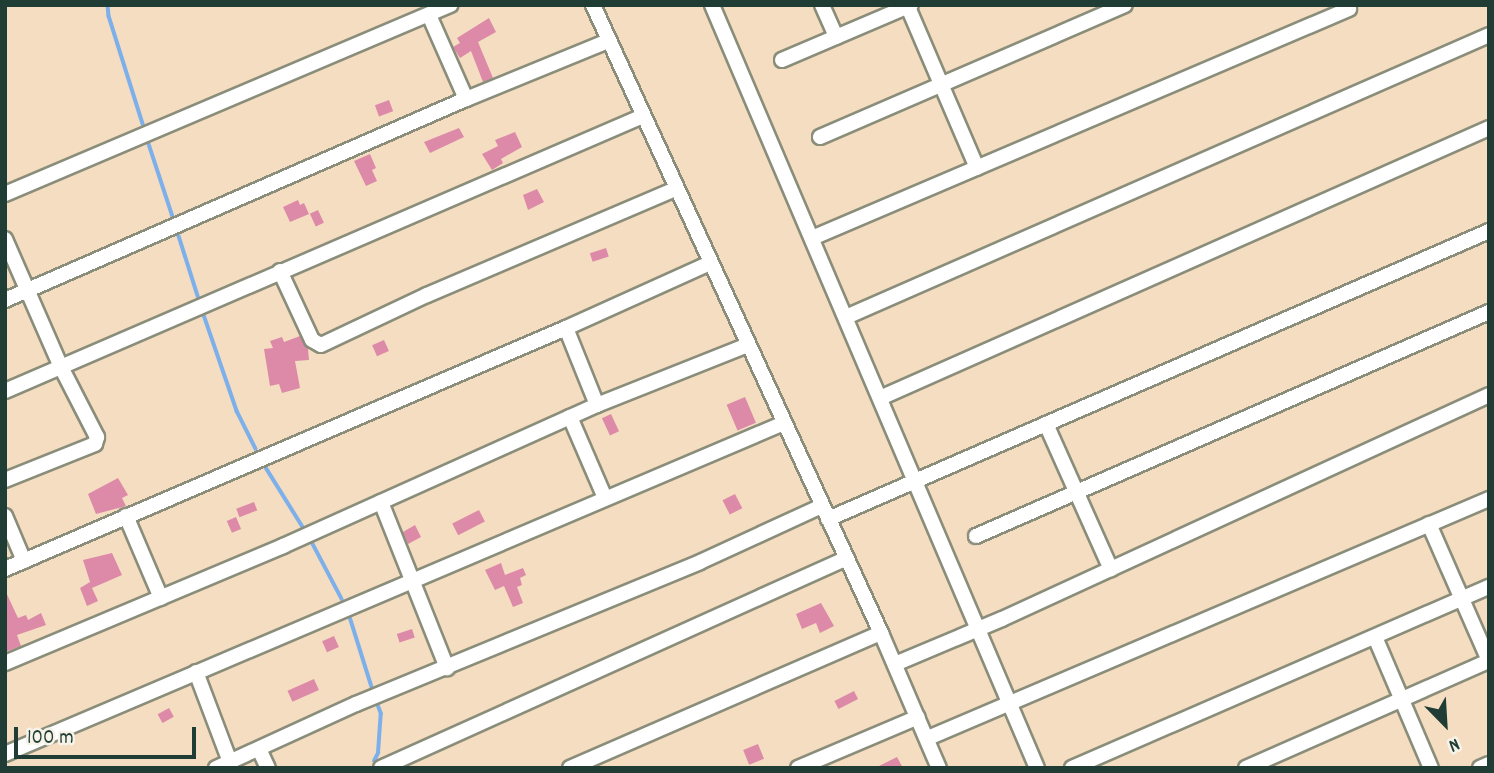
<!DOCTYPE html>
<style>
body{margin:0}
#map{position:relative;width:1494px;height:773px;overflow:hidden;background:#f4ddc0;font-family:Dekko,sans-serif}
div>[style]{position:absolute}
.stream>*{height:3.5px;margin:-1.75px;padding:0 1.75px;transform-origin:1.75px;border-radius:1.75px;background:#7db0ea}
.building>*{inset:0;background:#dd8aa9;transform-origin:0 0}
.roads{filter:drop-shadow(2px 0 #8a8d7a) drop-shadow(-2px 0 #8a8d7a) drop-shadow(0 2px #8a8d7a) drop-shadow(0 -2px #8a8d7a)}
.minor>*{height:14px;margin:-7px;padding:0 7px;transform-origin:7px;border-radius:7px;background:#fff}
span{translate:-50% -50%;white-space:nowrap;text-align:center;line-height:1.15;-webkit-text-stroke:5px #f7f3e8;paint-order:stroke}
.frame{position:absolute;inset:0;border:7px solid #1f3d34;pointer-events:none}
.north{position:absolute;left:1410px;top:689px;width:70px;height:70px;-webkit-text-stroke:5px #f7f3e8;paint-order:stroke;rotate:156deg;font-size:19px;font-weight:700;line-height:28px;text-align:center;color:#1f3d34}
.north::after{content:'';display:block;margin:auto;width:24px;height:32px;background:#1f3d34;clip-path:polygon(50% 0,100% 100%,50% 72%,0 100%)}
.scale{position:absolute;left:14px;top:727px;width:182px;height:32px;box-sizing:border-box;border:4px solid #1f3d34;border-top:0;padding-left:9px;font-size:21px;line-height:24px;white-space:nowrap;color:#1f3d34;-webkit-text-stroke:5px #f7f3e8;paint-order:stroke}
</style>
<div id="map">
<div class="stream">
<div style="left:108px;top:5px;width:11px;rotate:85deg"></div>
<div style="left:109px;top:16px;width:113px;rotate:72.5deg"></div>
<div style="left:149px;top:144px;width:77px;rotate:71.8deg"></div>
<div style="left:179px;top:236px;width:63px;rotate:72.4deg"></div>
<div style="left:204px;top:315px;width:102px;rotate:71deg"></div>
<div style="left:237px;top:411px;width:42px;rotate:63.4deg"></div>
<div style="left:265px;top:466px;width:72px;rotate:58.1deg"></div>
<div style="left:313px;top:544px;width:62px;rotate:62.2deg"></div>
<div style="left:350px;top:617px;width:73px;rotate:72.6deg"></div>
<div style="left:374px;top:761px;width:9px;rotate:-63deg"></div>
<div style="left:378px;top:753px;width:39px;rotate:-86deg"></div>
<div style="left:381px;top:714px;width:9px;rotate:-111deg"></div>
</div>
<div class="building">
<div style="clip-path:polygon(489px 18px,496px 32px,478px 42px,493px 78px,483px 82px,471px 51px,460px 58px,453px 47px,460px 43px,457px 38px)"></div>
<div style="left:389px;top:100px;width:12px;height:15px;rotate:70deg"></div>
<div style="clip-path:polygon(459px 128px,464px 137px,430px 153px,424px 142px)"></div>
<div style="clip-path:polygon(515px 132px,522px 147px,501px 159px,503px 163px,492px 170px,482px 154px,498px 146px,495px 140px)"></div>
<div style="clip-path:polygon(370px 154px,376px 168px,372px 170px,377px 181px,366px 186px,354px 161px)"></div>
<div style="clip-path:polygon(537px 189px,544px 202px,528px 210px,523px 195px)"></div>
<div style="clip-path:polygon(298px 200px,300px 205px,304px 203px,309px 214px,290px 222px,283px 207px)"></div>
<div style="left:318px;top:210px;width:14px;height:9px;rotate:65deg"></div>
<div style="left:606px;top:248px;width:9px;height:17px;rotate:72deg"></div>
<div style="clip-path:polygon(300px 336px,308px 349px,309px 360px,295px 361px,300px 388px,282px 393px,279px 384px,270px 386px,264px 349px,273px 348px,270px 341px,282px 337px,284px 342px)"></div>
<div style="left:384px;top:340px;width:12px;height:13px;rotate:66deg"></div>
<div style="left:745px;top:397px;width:28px;height:20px;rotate:67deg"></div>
<div style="left:611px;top:414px;width:19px;height:10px;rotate:65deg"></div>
<div style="clip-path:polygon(118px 478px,128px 495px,122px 498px,126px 506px,96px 514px,88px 494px)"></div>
<div style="left:735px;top:494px;width:16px;height:14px;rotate:63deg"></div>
<div style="left:254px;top:502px;width:9px;height:19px;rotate:69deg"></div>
<div style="left:479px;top:510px;width:13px;height:30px;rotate:63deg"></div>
<div style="left:236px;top:517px;width:13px;height:10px;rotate:67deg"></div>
<div style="clip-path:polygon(415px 525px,421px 537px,408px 544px,403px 532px)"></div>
<div style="clip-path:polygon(112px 553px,122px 575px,92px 588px,98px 601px,87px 606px,80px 588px,90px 582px,91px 585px,83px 560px)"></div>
<div style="clip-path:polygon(501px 563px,505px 575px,523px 568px,526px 575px,520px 578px,522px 585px,517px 587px,523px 603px,513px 607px,504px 586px,495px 590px,485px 570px)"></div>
<div style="clip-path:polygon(5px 590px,18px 618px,26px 615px,28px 620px,41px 613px,46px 625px,17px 635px,21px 646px,5px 652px)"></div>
<div style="clip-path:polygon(821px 603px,834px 626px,820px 633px,816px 623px,802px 629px,796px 614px)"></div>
<div style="left:412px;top:629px;width:9px;height:16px;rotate:72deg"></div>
<div style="left:334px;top:636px;width:12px;height:13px;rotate:66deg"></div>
<div style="left:314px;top:679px;width:12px;height:29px;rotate:66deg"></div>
<div style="left:854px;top:691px;width:9px;height:22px;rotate:63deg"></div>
<div style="left:169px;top:708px;width:10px;height:13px;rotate:61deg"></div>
<div style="left:758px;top:744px;width:16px;height:16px;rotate:68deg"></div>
<div style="clip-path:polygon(897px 757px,903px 768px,875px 768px)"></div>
</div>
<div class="roads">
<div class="minor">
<div style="left:593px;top:5px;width:691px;rotate:65.36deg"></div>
<div style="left:881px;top:633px;width:147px;rotate:66.8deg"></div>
<div style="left:712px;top:5px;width:829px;rotate:66.93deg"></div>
<div style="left:822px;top:5px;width:35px;rotate:66deg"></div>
<div style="left:908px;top:7px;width:175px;rotate:66.8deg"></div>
<div style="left:429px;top:15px;width:92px;rotate:66.2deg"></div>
<div style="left:782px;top:60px;width:140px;rotate:-23.1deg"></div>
<div style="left:820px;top:137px;width:332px;rotate:-23.4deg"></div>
<div style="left:5px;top:194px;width:484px;rotate:-23deg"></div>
<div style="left:812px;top:238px;width:584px;rotate:-23.1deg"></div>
<div style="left:5px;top:239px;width:140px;rotate:66.4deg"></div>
<div style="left:61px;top:367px;width:79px;rotate:62.8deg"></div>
<div style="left:97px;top:437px;width:7px;rotate:106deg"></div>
<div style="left:95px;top:444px;width:97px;rotate:158.2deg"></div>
<div style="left:280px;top:271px;width:76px;rotate:65.1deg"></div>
<div style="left:312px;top:340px;width:10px;rotate:29deg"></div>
<div style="left:321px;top:345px;width:117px;rotate:-25.3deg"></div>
<div style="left:427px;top:295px;width:271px;rotate:-23.1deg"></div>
<div style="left:5px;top:300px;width:503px;rotate:-23.56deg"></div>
<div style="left:466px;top:99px;width:153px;rotate:-22.2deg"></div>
<div style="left:846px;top:317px;width:702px;rotate:-23.68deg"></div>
<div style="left:566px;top:328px;width:83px;rotate:68.1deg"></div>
<div style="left:5px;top:391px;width:695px;rotate:-23.32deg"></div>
<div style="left:880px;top:398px;width:666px;rotate:-23.91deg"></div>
<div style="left:570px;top:417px;width:88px;rotate:66.6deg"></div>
<div style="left:1046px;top:424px;width:159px;rotate:65.9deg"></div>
<div style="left:381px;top:502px;width:179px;rotate:68.3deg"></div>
<div style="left:5px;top:516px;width:49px;rotate:67.1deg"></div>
<div style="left:126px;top:516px;width:89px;rotate:66.9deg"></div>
<div style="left:828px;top:519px;width:721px;rotate:-23.54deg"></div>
<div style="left:1429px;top:524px;width:150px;rotate:66.3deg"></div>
<div style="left:976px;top:536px;width:560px;rotate:-23.59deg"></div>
<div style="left:5px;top:569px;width:611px;rotate:-23.25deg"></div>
<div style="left:566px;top:328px;width:158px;rotate:-24.3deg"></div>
<div style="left:1375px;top:637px;width:142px;rotate:66.9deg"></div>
<div style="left:5px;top:663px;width:302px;rotate:-22.8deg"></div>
<div style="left:283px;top:546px;width:344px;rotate:-24.2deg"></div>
<div style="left:597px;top:405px;width:162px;rotate:-21.7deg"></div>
<div style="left:895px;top:664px;width:116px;rotate:-22.8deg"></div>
<div style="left:1002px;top:619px;width:536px;rotate:-24.7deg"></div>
<div style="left:196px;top:672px;width:96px;rotate:69.3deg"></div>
<div style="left:928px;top:738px;width:610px;rotate:-23.08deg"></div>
<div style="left:259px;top:749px;width:21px;rotate:65deg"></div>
<div style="left:5px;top:754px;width:846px;rotate:-23.02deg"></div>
<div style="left:216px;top:768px;width:154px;rotate:-24.6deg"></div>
<div style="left:356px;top:704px;width:372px;rotate:-22.4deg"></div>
<div style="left:700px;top:562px;width:134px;rotate:-24.7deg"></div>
<div style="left:381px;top:768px;width:511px;rotate:-24.26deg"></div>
<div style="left:570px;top:768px;width:339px;rotate:-23.5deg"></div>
<div style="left:798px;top:768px;width:130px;rotate:-23deg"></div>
<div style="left:1072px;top:768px;width:455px;rotate:-23.5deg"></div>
<div style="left:1246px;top:768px;width:266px;rotate:-23.8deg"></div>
<div style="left:1480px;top:768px;width:10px;rotate:-24deg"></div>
</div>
</div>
<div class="frame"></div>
<div class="north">N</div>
<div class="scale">100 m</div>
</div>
